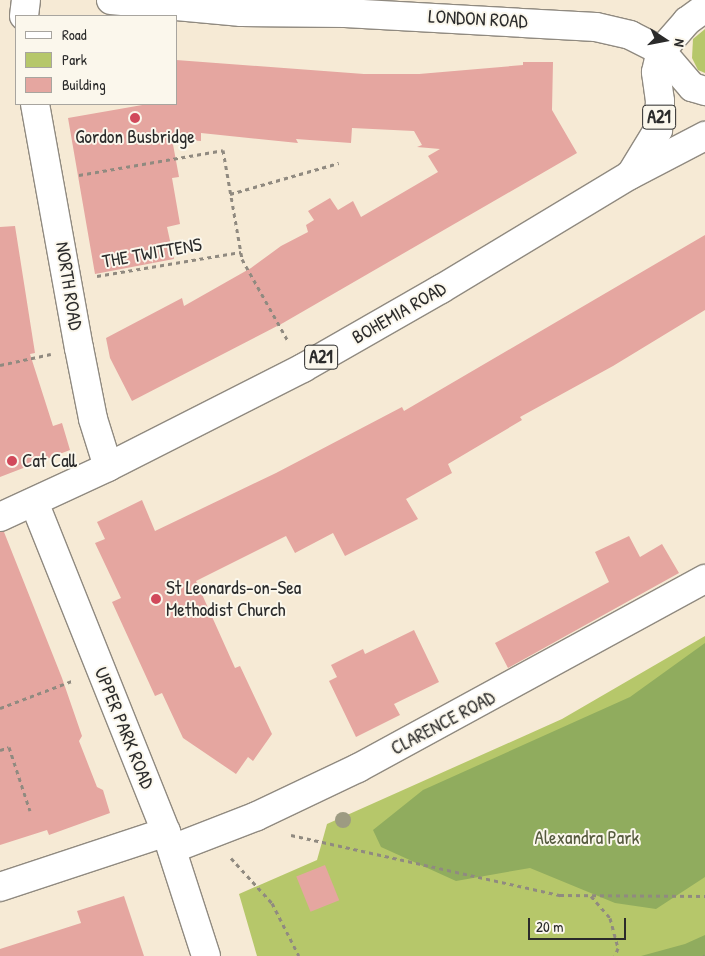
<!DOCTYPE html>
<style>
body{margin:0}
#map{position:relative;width:705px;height:956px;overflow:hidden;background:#f6ead5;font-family:"Patrick Hand",sans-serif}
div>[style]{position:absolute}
.green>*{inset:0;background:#b6c76a}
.forest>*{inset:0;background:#90ac5e}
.building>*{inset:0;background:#e5a6a0;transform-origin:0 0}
.path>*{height:3px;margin-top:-1.5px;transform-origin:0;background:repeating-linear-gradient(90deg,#908a80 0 4px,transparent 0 8px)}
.roads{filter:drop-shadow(1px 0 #908a80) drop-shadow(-1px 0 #908a80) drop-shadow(0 1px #908a80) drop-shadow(0 -1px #908a80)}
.minor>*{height:28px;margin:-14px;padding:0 14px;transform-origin:14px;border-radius:14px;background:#fff}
.primary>*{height:28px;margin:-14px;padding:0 14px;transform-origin:14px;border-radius:14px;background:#fff}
.trunk>*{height:28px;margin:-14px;padding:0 14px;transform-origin:14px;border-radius:14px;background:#fff}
.trees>*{width:16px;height:16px;margin:-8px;border-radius:50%;background:#9d9b82}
.dots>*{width:14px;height:14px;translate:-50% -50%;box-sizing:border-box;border:2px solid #fbf7ec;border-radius:50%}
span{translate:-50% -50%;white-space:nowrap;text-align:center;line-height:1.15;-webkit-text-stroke:4px #fbf7ec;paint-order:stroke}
.shield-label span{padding:1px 4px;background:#fbf7ec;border:1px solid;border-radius:4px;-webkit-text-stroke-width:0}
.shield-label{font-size:18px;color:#2b2b2b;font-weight:700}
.street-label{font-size:19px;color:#2b2b2b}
.poi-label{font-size:19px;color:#2b2b2b}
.left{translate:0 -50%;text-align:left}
.park-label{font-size:19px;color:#555a3e}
.legend{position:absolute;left:15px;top:15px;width:162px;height:90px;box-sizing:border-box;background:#fbf7ec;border:1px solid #a8a59f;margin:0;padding:6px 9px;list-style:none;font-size:15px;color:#2b2b2b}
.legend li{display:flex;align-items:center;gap:10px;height:25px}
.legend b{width:25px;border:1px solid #a8a59f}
.north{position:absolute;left:640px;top:15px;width:50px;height:50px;-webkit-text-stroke:4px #fbf7ec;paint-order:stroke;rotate:101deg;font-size:14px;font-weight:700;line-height:20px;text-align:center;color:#2b2b2b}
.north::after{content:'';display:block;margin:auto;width:18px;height:22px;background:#2b2b2b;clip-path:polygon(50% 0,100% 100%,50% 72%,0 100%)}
.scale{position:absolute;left:528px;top:918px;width:98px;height:22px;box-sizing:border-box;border:2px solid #2b2b2b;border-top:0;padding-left:6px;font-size:15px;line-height:18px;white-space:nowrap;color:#2b2b2b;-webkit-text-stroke:4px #fbf7ec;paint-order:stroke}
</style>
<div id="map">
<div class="green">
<div style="clip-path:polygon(705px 29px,705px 73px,698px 70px,692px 58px,693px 39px)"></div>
<div style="clip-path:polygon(705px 636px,705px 956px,257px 956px,239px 894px,317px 860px,327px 824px,562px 719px)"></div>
</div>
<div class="forest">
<div style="clip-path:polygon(705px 643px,705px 877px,656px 909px,615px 903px,530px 868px,456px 881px,381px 847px,373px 830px,423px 790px,630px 697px)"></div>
<div style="clip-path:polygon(705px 935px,705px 956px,641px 956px,685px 944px)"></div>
</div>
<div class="building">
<div style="clip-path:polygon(176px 60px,364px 74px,419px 74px,523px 65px,523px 62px,553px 62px,552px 110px,577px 153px,283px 323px,132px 401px,110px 358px,106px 338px,182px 298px,184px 306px,251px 268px,281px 246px,308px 232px,306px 225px,314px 220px,308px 211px,330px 198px,338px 210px,353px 201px,361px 217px,438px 172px,428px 156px,440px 149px,417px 147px,422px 145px,414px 131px,352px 128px,351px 143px,296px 139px,298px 143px,201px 133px,201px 141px,172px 139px,179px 177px,172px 178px,180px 224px,167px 227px,174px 259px,95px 274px,68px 118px,148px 104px,176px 104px)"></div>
<div style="clip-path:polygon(15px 226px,35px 353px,30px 354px,53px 426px,62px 423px,70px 450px,0 477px,0 227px)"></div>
<div style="clip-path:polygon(705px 235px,705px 310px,613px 366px,520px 417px,522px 420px,448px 464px,452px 473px,406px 499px,418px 519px,345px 556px,333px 533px,295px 553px,286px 536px,196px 581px,235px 668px,240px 666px,272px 734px,253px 761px,248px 757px,236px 774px,183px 738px,162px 693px,155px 696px,112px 602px,121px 598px,95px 543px,105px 539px,97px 522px,142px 500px,155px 531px,276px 473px,402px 407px,404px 411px)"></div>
<div style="clip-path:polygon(0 532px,4px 532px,62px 678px,82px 736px,79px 741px,97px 787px,103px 790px,110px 813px,49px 835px,47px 830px,0 845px)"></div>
<div style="clip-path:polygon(629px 536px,640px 557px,662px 544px,679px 573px,508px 668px,495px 643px,609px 582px,595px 552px)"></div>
<div style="clip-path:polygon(414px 630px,439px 682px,394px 704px,400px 715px,356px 737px,329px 681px,337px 677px,331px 665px,363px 649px,365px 654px)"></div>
<div style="left:325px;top:865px;width:38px;height:31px;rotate:68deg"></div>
<div style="clip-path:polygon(124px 896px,144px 956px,0 956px,0 949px,81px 923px,77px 911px)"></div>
</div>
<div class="path">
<div style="left:79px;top:175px;width:146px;rotate:-9.8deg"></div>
<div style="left:223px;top:150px;width:111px;rotate:80.1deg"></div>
<div style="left:242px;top:259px;width:94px;rotate:60.7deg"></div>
<div style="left:230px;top:194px;width:113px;rotate:-15.9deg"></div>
<div style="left:97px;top:276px;width:146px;rotate:-9.5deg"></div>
<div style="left:0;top:365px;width:52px;rotate:-12.2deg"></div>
<div style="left:0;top:708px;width:77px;rotate:-20.6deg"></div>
<div style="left:0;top:750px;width:9px;rotate:-18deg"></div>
<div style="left:9px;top:747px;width:67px;rotate:71.8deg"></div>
<div style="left:291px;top:835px;width:276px;rotate:12.6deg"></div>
<div style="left:560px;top:895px;width:145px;rotate:0.4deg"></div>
<div style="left:231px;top:858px;width:61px;rotate:47.7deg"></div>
<div style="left:272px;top:903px;width:59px;rotate:63deg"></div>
<div style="left:591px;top:896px;width:29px;rotate:49deg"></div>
<div style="left:610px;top:918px;width:31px;rotate:75deg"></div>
<div style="left:618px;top:948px;width:9px;rotate:111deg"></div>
<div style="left:704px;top:956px;width:1px;rotate:-45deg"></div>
</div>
<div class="roads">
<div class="minor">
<div style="left:24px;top:16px;width:16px;rotate:-83deg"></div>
<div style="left:35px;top:104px;width:248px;rotate:79.8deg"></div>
<div style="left:79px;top:348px;width:72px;rotate:78.8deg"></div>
<div style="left:93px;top:419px;width:50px;rotate:72.6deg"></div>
<div style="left:34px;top:502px;width:355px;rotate:68.2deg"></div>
<div style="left:166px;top:832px;width:130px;rotate:72.1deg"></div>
<div style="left:172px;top:849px;width:91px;rotate:-21.2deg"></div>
<div style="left:257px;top:816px;width:112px;rotate:-25.4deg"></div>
<div style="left:358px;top:768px;width:395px;rotate:-28.6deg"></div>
<div style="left:0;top:887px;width:175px;rotate:-18.3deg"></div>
</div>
<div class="primary">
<div style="left:111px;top:0;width:131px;rotate:5.3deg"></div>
<div style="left:241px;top:12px;width:104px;rotate:0.6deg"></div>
<div style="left:345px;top:13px;width:251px;rotate:3.2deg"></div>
<div style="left:596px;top:27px;width:35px;rotate:13deg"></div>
<div style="left:630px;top:35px;width:35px;rotate:27deg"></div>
</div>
<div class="trunk">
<div style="left:661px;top:51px;width:48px;rotate:49.3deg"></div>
<div style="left:692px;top:87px;width:14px;rotate:17deg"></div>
<div style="left:631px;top:174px;width:52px;rotate:-58.5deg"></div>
<div style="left:658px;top:130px;width:29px;rotate:-86deg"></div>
<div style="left:660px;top:101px;width:29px;rotate:-98deg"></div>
<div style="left:656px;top:72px;width:22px;rotate:-77deg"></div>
<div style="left:661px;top:51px;width:40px;rotate:-49deg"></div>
<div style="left:687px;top:21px;width:22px;rotate:-36deg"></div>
<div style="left:0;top:517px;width:119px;rotate:-24.8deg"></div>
<div style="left:108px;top:467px;width:219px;rotate:-26.9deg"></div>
<div style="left:303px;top:368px;width:159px;rotate:-29.8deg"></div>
<div style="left:441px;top:289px;width:221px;rotate:-31.1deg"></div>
<div style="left:630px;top:175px;width:85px;rotate:-27.5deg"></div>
</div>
</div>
<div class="trees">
<div style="left:343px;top:820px"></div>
</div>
<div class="dots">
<div style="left:135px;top:118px;background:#d1495b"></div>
<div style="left:12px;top:461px;background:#d1495b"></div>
<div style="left:156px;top:599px;background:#d1495b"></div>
</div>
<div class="shield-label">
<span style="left:659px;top:117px">A21</span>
<span style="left:321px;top:357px">A21</span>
</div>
<div class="street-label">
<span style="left:478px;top:19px;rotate:3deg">LONDON ROAD</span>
<span style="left:152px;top:253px;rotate:-10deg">THE TWITTENS</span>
<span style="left:69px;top:286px;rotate:81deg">NORTH ROAD</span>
<span style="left:399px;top:313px;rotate:-30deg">BOHEMIA ROAD</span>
<span style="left:443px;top:723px;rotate:-28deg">CLARENCE ROAD</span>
<span style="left:124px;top:728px;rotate:68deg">UPPER PARK ROAD</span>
</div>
<div class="poi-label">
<span style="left:135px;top:137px">Gordon Busbridge</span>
<span class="left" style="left:22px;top:461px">Cat Call</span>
<span class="left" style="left:166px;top:599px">St Leonards-on-Sea<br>Methodist Church</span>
</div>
<div class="park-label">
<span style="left:587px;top:838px">Alexandra Park</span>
</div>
<ul class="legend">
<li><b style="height:6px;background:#fff"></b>Road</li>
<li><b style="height:14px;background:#b6c76a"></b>Park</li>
<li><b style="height:14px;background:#e5a6a0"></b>Building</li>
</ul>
<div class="north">N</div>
<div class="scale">20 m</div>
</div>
